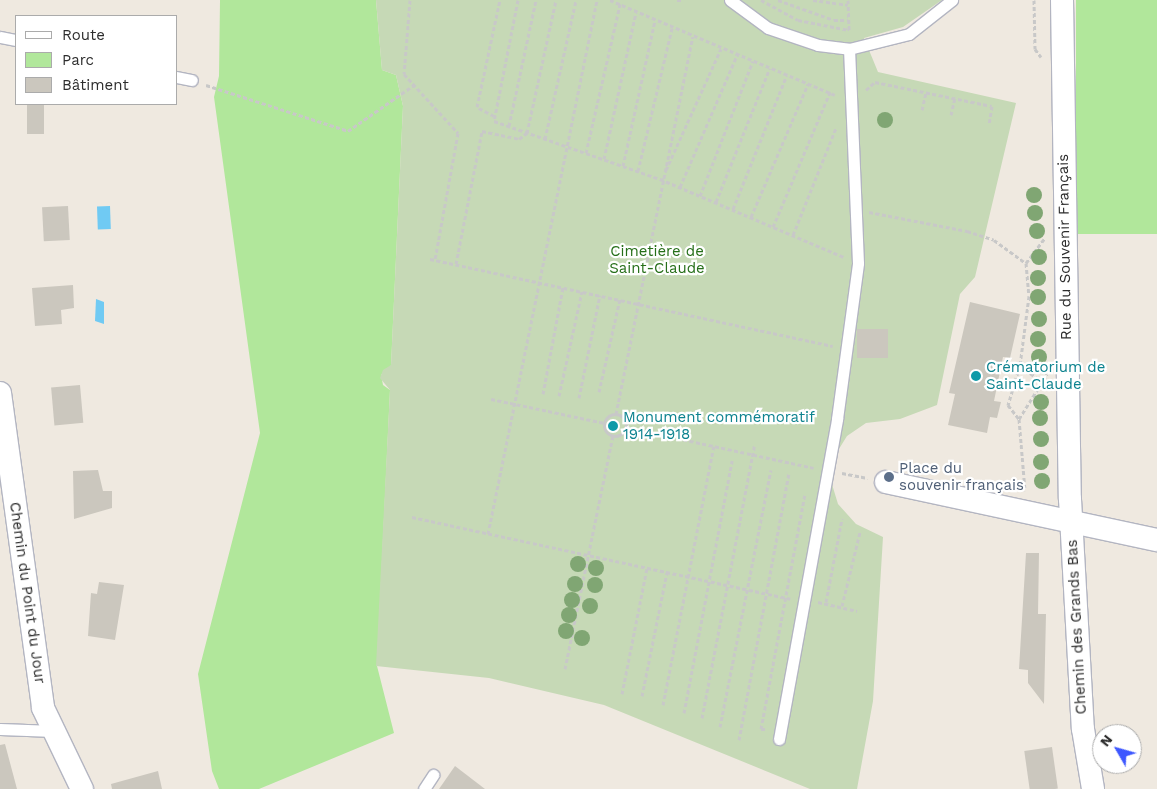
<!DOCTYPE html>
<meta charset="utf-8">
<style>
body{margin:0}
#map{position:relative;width:1157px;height:789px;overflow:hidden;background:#efe9e0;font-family:"Work Sans",sans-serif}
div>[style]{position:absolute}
.green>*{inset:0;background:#b1e79b;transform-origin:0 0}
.cemetery>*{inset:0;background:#c6d9b6}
.water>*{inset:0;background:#70caf3;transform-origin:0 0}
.building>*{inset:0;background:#cbc7be;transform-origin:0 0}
.path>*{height:3px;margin-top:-1.5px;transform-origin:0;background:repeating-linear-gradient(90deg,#c8c8c8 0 4px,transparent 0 6.5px)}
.path>.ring{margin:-1.5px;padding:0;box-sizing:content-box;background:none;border:3px solid #c8c8c8;border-radius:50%}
.roads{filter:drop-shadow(1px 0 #b3b5c1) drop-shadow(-1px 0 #b3b5c1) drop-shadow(0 1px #b3b5c1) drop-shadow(0 -1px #b3b5c1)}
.lane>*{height:11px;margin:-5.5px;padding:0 5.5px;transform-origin:5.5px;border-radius:5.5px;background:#fff}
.street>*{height:22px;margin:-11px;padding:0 11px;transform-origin:11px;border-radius:11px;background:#fff}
.trees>*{width:16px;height:16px;margin:-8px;border-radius:50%;background:#80a673}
.dots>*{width:14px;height:14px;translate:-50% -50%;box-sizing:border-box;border:2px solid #fff;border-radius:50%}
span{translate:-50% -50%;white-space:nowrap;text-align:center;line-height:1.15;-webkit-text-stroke:4.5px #fff;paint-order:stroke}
.street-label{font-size:15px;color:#2d2d2d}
.park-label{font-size:15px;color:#266f19}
.culture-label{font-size:15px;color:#0d838f}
.left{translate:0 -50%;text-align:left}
.service-label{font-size:15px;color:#4e5e75}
.legend{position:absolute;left:15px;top:15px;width:162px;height:90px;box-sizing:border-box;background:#fff;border:1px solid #ababab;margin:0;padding:6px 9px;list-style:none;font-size:15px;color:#2d2d2d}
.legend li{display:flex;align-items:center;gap:10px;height:25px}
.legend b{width:25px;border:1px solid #ababab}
.north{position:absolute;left:1092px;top:724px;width:50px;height:50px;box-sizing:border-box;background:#fff;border:1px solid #ababab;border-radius:50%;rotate:308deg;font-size:14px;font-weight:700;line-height:20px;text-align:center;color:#2d2d2d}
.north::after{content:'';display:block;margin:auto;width:18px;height:22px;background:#3d57ff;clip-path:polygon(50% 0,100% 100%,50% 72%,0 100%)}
</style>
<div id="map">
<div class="green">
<div style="clip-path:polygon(220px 0,376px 0,382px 70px,396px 75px,403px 106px,391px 366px,381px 375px,383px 385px,390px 390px,377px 666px,394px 733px,259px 789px,219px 789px,212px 771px,198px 674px,260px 433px,214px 97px,219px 76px)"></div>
<div style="left:1157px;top:0;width:234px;height:81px;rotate:90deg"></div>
</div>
<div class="cemetery">
<div style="clip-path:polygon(376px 0,942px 0,903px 27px,864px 38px,878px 72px,1016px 103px,975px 277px,960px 294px,937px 405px,900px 419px,866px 423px,847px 436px,834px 457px,831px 481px,838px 504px,856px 524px,883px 537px,873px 701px,857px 789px,810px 789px,604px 705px,489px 678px,376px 666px,390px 390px,380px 378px,383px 370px,391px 365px,403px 106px,396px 75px,382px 70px)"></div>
</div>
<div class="water">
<div style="left:110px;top:206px;width:23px;height:13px;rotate:88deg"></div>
<div style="clip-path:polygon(96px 299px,104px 302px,104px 324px,95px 321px)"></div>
</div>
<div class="building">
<div style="left:27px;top:104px;width:17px;height:30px"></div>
<div style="left:68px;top:206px;width:34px;height:26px;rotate:87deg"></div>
<div style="clip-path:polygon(73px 285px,74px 308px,61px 310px,62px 324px,35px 326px,32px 288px)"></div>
<div style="clip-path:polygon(970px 302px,1020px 314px,1010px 358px,1003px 357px,994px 401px,1001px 402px,997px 418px,990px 417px,987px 433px,948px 425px,955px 394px,949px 393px)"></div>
<div style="left:888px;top:329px;width:29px;height:31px;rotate:90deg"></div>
<div style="left:80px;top:385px;width:38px;height:29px;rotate:85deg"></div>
<div style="clip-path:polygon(98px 470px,103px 491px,112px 491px,112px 508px,74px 519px,73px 471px)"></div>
<div style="clip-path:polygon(1026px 553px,1039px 553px,1038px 614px,1046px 614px,1044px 704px,1028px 683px,1028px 670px,1019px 669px)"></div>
<div style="clip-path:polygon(99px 582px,124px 585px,115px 640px,88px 636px,91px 593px,97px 594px)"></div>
<div style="clip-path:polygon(5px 744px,17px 789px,0 789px,0 745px)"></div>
<div style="left:1052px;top:747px;width:42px;height:28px;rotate:82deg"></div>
<div style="clip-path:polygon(455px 766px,485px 789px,439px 789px)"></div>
<div style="clip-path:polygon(158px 771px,162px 789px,112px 789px,111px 784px)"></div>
</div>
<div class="path">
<div style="left:410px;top:0;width:74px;rotate:94.6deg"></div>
<div style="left:404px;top:74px;width:80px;rotate:47.5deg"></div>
<div style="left:458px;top:133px;width:129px;rotate:100.3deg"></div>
<div style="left:518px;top:0;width:123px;rotate:101.2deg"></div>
<div style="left:494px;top:121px;width:176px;rotate:19.3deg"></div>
<div style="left:660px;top:179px;width:200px;rotate:23deg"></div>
<div style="left:610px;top:0;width:244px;rotate:22.9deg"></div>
<div style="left:677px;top:0;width:7px"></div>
<div style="left:761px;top:0;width:42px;rotate:28.4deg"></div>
<div style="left:798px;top:20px;width:52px;rotate:11.1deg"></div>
<div style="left:778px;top:0;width:59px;rotate:19.7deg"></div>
<div style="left:834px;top:20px;width:14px"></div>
<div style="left:813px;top:0;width:35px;rotate:8deg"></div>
<div style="left:848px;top:0;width:31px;rotate:88deg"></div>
<div style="left:1034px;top:0;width:49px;rotate:88.8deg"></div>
<div style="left:1035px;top:49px;width:10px;rotate:53deg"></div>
<div style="left:206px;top:85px;width:149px;rotate:17.9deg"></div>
<div style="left:348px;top:131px;width:80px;rotate:-34.9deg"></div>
<div style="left:866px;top:90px;width:12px;rotate:-42deg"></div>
<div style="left:875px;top:82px;width:119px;rotate:11.6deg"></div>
<div style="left:992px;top:106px;width:18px;rotate:99deg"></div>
<div style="left:922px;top:110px;width:18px;rotate:-77deg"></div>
<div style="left:951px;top:115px;width:17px;rotate:-77deg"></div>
<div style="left:494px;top:116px;width:19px;rotate:-152deg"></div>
<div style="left:477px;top:107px;width:109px;rotate:-77.9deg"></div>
<div style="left:509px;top:126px;width:129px;rotate:-77.9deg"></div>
<div style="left:545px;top:139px;width:142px;rotate:-77.4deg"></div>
<div style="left:586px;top:153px;width:153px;rotate:-77.1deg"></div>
<div style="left:604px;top:159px;width:150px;rotate:-77.7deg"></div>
<div style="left:623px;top:166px;width:149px;rotate:-77.6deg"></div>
<div style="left:666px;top:170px;width:133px;rotate:-65.6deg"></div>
<div style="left:638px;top:171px;width:147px;rotate:-76.6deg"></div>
<div style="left:680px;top:187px;width:144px;rotate:-66.6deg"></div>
<div style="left:700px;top:196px;width:145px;rotate:-68.6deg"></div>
<div style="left:716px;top:202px;width:144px;rotate:-68.1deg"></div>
<div style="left:733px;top:209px;width:144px;rotate:-68.1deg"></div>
<div style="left:869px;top:212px;width:100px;rotate:11deg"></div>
<div style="left:967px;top:231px;width:28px;rotate:18deg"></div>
<div style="left:994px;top:240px;width:39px;rotate:36deg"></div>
<div style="left:1026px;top:263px;width:33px;rotate:85deg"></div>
<div style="left:1029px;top:296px;width:70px;rotate:97.4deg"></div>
<div style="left:1020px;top:365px;width:42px;rotate:106.7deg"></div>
<div style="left:1008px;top:405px;width:18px;rotate:52deg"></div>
<div style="left:1019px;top:419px;width:72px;rotate:85.2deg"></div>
<div style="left:751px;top:217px;width:145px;rotate:-66.8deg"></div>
<div style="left:773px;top:227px;width:147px;rotate:-67.1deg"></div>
<div style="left:793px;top:235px;width:115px;rotate:-68.1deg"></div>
<div style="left:430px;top:259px;width:412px;rotate:12.2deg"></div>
<div style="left:1026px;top:263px;width:31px;rotate:-53deg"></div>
<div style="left:456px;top:264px;width:136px;rotate:-78.9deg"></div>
<div style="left:482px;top:131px;width:38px;rotate:12deg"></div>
<div style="left:519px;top:139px;width:10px;rotate:-37deg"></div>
<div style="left:527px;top:133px;width:136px;rotate:-77.7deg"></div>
<div style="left:1020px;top:365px;width:28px;rotate:38deg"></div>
<div style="left:599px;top:392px;width:95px;rotate:-77.3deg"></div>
<div style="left:543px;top:394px;width:109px;rotate:-79.4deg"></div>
<div style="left:559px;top:396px;width:107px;rotate:-77.6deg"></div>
<div style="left:579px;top:398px;width:105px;rotate:-78.5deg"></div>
<div style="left:491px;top:399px;width:116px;rotate:11.9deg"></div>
<div style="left:616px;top:414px;width:385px;rotate:-78.5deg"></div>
<div class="ring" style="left:604px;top:414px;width:19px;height:19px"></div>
<div style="left:1019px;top:419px;width:53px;rotate:-58.1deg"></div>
<div style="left:626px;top:427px;width:192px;rotate:12.3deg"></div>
<div style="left:842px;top:473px;width:26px;rotate:11deg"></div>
<div style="left:412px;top:517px;width:387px;rotate:12.2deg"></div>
<div style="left:488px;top:534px;width:545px;rotate:-78.46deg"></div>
<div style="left:818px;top:602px;width:40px;rotate:13deg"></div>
<div style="left:826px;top:602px;width:85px;rotate:-79.1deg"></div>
<div style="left:842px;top:606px;width:76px;rotate:-76.3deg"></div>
<div style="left:565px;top:669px;width:238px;rotate:-78.4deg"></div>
<div style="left:622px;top:694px;width:128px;rotate:-78.8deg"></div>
<div style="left:642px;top:696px;width:126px;rotate:-78.6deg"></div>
<div style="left:663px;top:705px;width:264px;rotate:-78.9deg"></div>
<div style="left:684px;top:713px;width:257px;rotate:-79.2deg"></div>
<div style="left:702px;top:718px;width:279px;rotate:-79.1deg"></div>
<div style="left:720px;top:727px;width:262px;rotate:-78.8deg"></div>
<div style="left:765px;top:729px;width:4px;rotate:180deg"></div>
<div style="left:761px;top:729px;width:238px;rotate:-79.4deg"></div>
<div style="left:739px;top:740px;width:271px;rotate:-79.4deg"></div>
</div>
<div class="roads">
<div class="lane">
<div style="left:730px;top:0;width:47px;rotate:36.4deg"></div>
<div style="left:768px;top:28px;width:53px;rotate:18.8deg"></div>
<div style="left:818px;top:45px;width:31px;rotate:7deg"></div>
<div style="left:849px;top:49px;width:62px;rotate:-14deg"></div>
<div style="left:909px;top:34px;width:55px;rotate:-38.3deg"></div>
<div style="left:0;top:37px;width:16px;rotate:11deg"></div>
<div style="left:176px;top:77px;width:16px;rotate:11deg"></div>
<div style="left:0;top:729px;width:54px;rotate:2.1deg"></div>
<div style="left:779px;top:739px;width:325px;rotate:-79.7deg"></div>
<div style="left:837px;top:419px;width:157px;rotate:-82.3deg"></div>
<div style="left:858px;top:263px;width:214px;rotate:-92.4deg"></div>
<div style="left:424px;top:789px;width:17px;rotate:-57deg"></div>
</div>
<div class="street">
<div style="left:1062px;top:0;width:499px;rotate:89.1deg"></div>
<div style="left:1070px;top:499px;width:230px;rotate:86.8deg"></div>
<div style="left:1083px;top:729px;width:61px;rotate:80.5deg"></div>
<div style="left:0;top:393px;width:318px;rotate:82.2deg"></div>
<div style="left:43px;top:708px;width:90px;rotate:64.3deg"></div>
<div style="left:886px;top:482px;width:277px;rotate:12.1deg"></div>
</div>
</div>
<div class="trees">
<div style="left:885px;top:120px"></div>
<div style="left:1034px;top:195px"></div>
<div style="left:1035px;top:213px"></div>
<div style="left:1037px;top:231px"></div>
<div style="left:1039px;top:257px"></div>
<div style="left:1038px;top:278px"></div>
<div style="left:1038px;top:297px"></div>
<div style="left:1039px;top:319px"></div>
<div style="left:1038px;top:339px"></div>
<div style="left:1039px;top:357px"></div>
<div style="left:1041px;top:402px"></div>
<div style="left:1040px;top:418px"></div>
<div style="left:1041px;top:439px"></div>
<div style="left:1041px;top:462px"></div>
<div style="left:1042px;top:481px"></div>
<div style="left:578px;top:564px"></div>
<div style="left:596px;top:568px"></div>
<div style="left:575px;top:584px"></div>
<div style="left:595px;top:585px"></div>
<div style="left:572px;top:600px"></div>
<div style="left:590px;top:606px"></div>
<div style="left:569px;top:615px"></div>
<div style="left:566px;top:631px"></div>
<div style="left:582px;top:638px"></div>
</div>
<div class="dots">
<div style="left:976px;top:376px;background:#0f9aa8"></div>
<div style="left:613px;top:426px;background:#0f9aa8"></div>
<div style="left:889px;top:477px;background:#5c6f8a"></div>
</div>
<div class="street-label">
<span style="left:1065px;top:247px;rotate:-91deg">Rue du Souvenir Français</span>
<span style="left:27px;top:593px;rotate:82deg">Chemin du Point du Jour</span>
<span style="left:1077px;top:627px;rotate:-93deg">Chemin des Grands Bas</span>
</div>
<div class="park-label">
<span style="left:657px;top:260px">Cimetière de<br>Saint-Claude</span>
</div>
<div class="culture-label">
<span class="left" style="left:986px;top:376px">Crématorium de<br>Saint-Claude</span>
<span class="left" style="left:623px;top:426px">Monument commémoratif<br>1914-1918</span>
</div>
<div class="service-label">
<span class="left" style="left:899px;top:477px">Place du<br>souvenir français</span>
</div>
<ul class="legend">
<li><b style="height:6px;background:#fff"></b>Route</li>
<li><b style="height:14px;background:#b1e79b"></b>Parc</li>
<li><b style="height:14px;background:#cbc7be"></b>Bâtiment</li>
</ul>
<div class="north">N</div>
</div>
